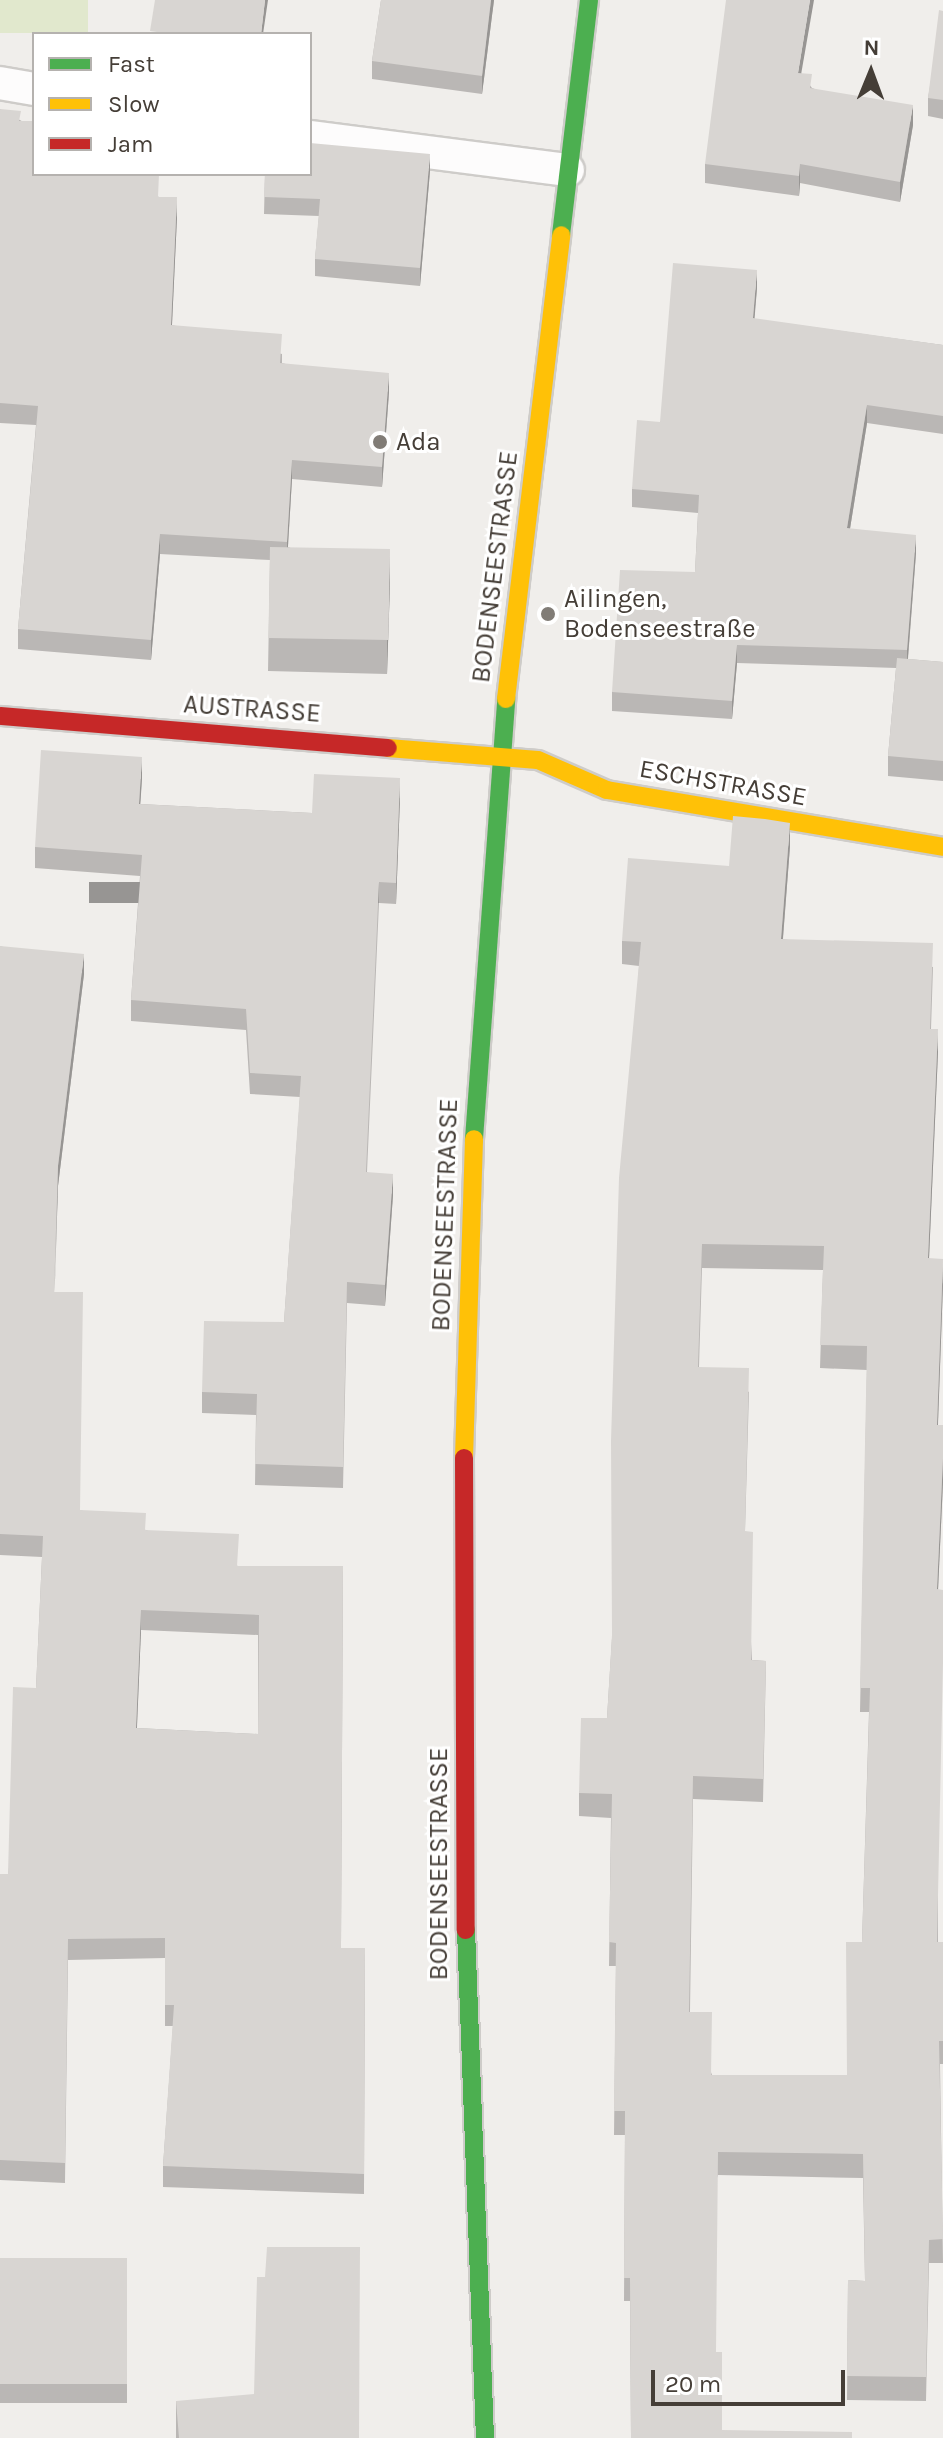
<!DOCTYPE html>
<meta charset="utf-8">
<style>
body{margin:0}
#map{position:relative;width:943px;height:2438px;overflow:hidden;background:#f0eeeb;font-family:Karla,sans-serif}
div>[style]{position:absolute}
.green>*{inset:0;background:#e1e8cd;transform-origin:0 0}
.roads{filter:drop-shadow(2px 0 #ceccc9) drop-shadow(-2px 0 #ceccc9) drop-shadow(0 2px #ceccc9) drop-shadow(0 -2px #ceccc9)}
.lane>*{height:32px;margin:-16px;padding:0 16px;transform-origin:16px;border-radius:16px;background:#fdfcfc}
.fast>*{height:18px;margin:-9px;padding:0 9px;transform-origin:9px;border-radius:9px;background:#4caf50}
.slow>*{height:18px;margin:-9px;padding:0 9px;transform-origin:9px;border-radius:9px;background:#ffc107}
.jam>*{height:18px;margin:-9px;padding:0 9px;transform-origin:9px;border-radius:9px;background:#c62828}
.wall>*{inset:0;background:#bab7b5;transform-origin:0 0}
.shaded-wall>*{inset:0;background:#979593;transform-origin:0 0}
.building>*{inset:0;background:#d8d5d2;transform-origin:0 0}
.dots>*{width:22px;height:22px;translate:-50% -50%;box-sizing:border-box;border:4px solid #fff;border-radius:50%}
span{translate:-50% -50%;white-space:nowrap;text-align:center;line-height:1.15;-webkit-text-stroke:6px #fff;paint-order:stroke}
.poi-label{font-size:26px;color:#453e37}
.left{translate:0 -50%;text-align:left}
.street-label{font-size:26px;color:#453e37}
.legend{position:absolute;left:32px;top:32px;width:280px;height:144px;box-sizing:border-box;background:#fff;border:2px solid #b5b2af;margin:0;padding:10px 14px;list-style:none;font-size:24px;color:#453e37}
.legend li{display:flex;align-items:center;gap:16px;height:40px}
.legend b{width:40px;border:2px solid #b5b2af}
.north{position:absolute;left:831px;top:32px;width:80px;height:80px;-webkit-text-stroke:6px #fff;paint-order:stroke;rotate:1deg;font-size:22px;font-weight:700;line-height:32px;text-align:center;color:#453e37}
.north::after{content:'';display:block;margin:auto;width:28px;height:36px;background:#453e37;clip-path:polygon(50% 0,100% 100%,50% 72%,0 100%)}
.scale{position:absolute;left:651px;top:2370px;width:194px;height:36px;box-sizing:border-box;border:4px solid #453e37;border-top:0;padding-left:10px;font-size:24px;line-height:28px;white-space:nowrap;color:#453e37;-webkit-text-stroke:6px #fff;paint-order:stroke}
</style>
<div id="map">
<div class="green">
<div style="left:0;top:0;width:88px;height:33px"></div>
</div>
<div class="roads">
<div class="lane">
<div style="left:0;top:83px;width:35px;rotate:10deg"></div>
<div style="left:310px;top:137px;width:260px;rotate:7.3deg"></div>
</div>
<div class="fast">
<div style="left:561px;top:235px;width:237px;rotate:-83.2deg"></div>
<div style="left:474px;top:1139px;width:441px;rotate:-85.8deg"></div>
<div style="left:466px;top:1930px;width:508px;rotate:87.86deg"></div>
</div>
<div class="slow">
<div style="left:506px;top:699px;width:467px;rotate:-83.2deg"></div>
<div style="left:388px;top:748px;width:150px;rotate:4.6deg"></div>
<div style="left:538px;top:760px;width:75px;rotate:23.5deg"></div>
<div style="left:607px;top:790px;width:341px;rotate:9.6deg"></div>
<div style="left:464px;top:1458px;width:319px;rotate:-88.2deg"></div>
</div>
<div class="jam">
<div style="left:0;top:716px;width:389px;rotate:4.7deg"></div>
<div style="left:464px;top:1458px;width:472px;rotate:89.8deg"></div>
</div>
</div>
<div class="wall">
<div style="clip-path:polygon(381px 0,494px 0,482px 94px,372px 79px,372px 61px)"></div>
<div style="clip-path:polygon(943px 11px,943px 119px,928px 116px,928px 98px)"></div>
<div style="clip-path:polygon(801px 73px,812px 88px,913px 125px,900px 202px,800px 183px,799px 196px,705px 183px,705px 164px)"></div>
<div style="clip-path:polygon(0 109px,159px 197px,177px 217px,172px 325px,282px 354px,282px 363px,389px 392px,382px 487px,292px 479px,288px 547px,390px 583px,387px 674px,268px 671px,270px 560px,160px 554px,151px 660px,18px 649px,18px 629px,36px 425px,0 423px)"></div>
<div style="clip-path:polygon(430px 171px,420px 286px,315px 276px,315px 259px,319px 216px,264px 214px,265px 174px)"></div>
<div style="clip-path:polygon(757px 288px,754px 319px,943px 345px,943px 434px,867px 423px,850px 529px,916px 553px,908px 659px,943px 662px,943px 781px,888px 776px,888px 756px,896px 668px,737px 663px,732px 719px,612px 711px,612px 692px,695px 572px,698px 513px,632px 507px,632px 489px,660px 422px)"></div>
<div style="clip-path:polygon(142px 778px,140px 804px,312px 813px,400px 798px,396px 904px,379px 903px,367px 1172px,393px 1195px,385px 1306px,347px 1303px,343px 1488px,255px 1485px,256px 1415px,202px 1413px,202px 1392px,284px 1322px,300px 1097px,250px 1094px,246px 1030px,131px 1021px,131px 1000px,140px 876px,35px 868px,35px 847px)"></div>
<div style="clip-path:polygon(evenodd,790px 846px,783px 939px,933px 967px,931px 1029px,938px 1052px,929px 1258px,943px 1284px,938px 1425px,943px 1425px,943px 1482px,938px 1589px,938px 1942px,943px 1942px,943px 2064px,940px 2064px,943px 2263px,929px 2263px,926px 2401px,847px 2400px,848px 2280px,865px 2281px,863px 2178px,718px 2175px,631px 2438px,630px 2301px,624px 2301px,625px 2135px,614px 2135px,616px 1966px,609px 1966px,611px 1818px,579px 1816px,579px 1793px,607px 1718px,612px 1638px,639px 966px,622px 964px,622px 941px,729px 866px,790px 846px,702px 1268px,823px 1270px,820px 1368px,867px 1370px,860px 1712px,869px 1712px,862px 1942px,847px 2075px,712px 2075px,690px 2012px,693px 1799px,763px 1802px,766px 1661px,752px 1660px,745px 1531px,749px 1392px,699px 1367px,702px 1268px)"></div>
<div style="clip-path:polygon(evenodd,0 946px,84px 974px,58px 1186px,54px 1292px,80px 1510px,146px 1530px,238px 1566px,343px 1566px,341px 1948px,365px 1948px,364px 2194px,163px 2187px,163px 2166px,173px 2026px,165px 2026px,165px 1958px,68px 1960px,65px 2183px,0 2180px,0 1874px,8px 1874px,36px 1688px,42px 1557px,0 1555px,0 946px,141px 1630px,258px 1635px,258px 1734px,137px 1728px,141px 1630px)"></div>
<div style="left:0;top:2258px;width:127px;height:145px"></div>
<div style="clip-path:polygon(176px 2401px,359px 2438px,176px 2438px)"></div>
</div>
<div class="shaded-wall">
<div style="clip-path:polygon(265px 0,268px 0,263px 34px,261px 34px)"></div>
<div style="clip-path:polygon(491px 0,494px 0,482px 94px,482px 76px)"></div>
<div style="clip-path:polygon(810px 0,814px 0,798px 92px,798px 73px)"></div>
<div style="clip-path:polygon(913px 105px,913px 125px,900px 202px,900px 182px)"></div>
<div style="clip-path:polygon(430px 154px,430px 171px,420px 286px,420px 268px)"></div>
<div style="clip-path:polygon(800px 164px,800px 183px,799px 196px,799px 176px)"></div>
<div style="clip-path:polygon(177px 197px,177px 217px,171px 345px,171px 325px)"></div>
<div style="clip-path:polygon(757px 270px,757px 288px,753px 337px,753px 318px)"></div>
<div style="clip-path:polygon(389px 373px,389px 392px,382px 487px,382px 467px)"></div>
<div style="clip-path:polygon(867px 405px,867px 423px,847px 547px,847px 528px)"></div>
<div style="clip-path:polygon(292px 460px,292px 479px,287px 561px,287px 542px)"></div>
<div style="clip-path:polygon(160px 534px,160px 554px,151px 660px,151px 640px)"></div>
<div style="clip-path:polygon(916px 535px,916px 553px,907px 669px,907px 650px)"></div>
<div style="clip-path:polygon(390px 550px,390px 583px,387px 674px,387px 641px)"></div>
<div style="clip-path:polygon(737px 645px,737px 663px,732px 719px,732px 701px)"></div>
<div style="clip-path:polygon(142px 757px,142px 778px,139px 825px,139px 804px)"></div>
<div style="clip-path:polygon(400px 778px,400px 798px,396px 904px,396px 883px)"></div>
<div style="clip-path:polygon(790px 823px,790px 846px,781px 962px,781px 939px)"></div>
<div style="left:379px;top:882px;width:21px;height:290px;rotate:90deg"></div>
<div style="clip-path:polygon(84px 954px,84px 974px,58px 1186px,54px 1312px,58px 1166px)"></div>
<div style="clip-path:polygon(938px 1029px,938px 1052px,928px 1282px,928px 1258px)"></div>
<div style="clip-path:polygon(393px 1174px,393px 1195px,385px 1306px,385px 1285px)"></div>
<div style="clip-path:polygon(943px 1260px,943px 1284px,937px 1449px,937px 1425px)"></div>
<div style="clip-path:polygon(943px 1458px,943px 1482px,937px 1613px,937px 1589px)"></div>
<div style="clip-path:polygon(141px 1610px,141px 1630px,136px 1748px,136px 1728px)"></div>
</div>
<div class="building">
<div style="clip-path:polygon(155px 0,265px 0,261px 34px,171px 34px,150px 31px)"></div>
<div style="clip-path:polygon(381px 0,491px 0,482px 76px,372px 61px)"></div>
<div style="clip-path:polygon(726px 0,810px 0,798px 73px,812px 74px,810px 88px,913px 105px,900px 182px,800px 164px,799px 176px,705px 164px)"></div>
<div style="clip-path:polygon(939px 10px,943px 11px,943px 100px,928px 98px)"></div>
<div style="clip-path:polygon(0 109px,21px 111px,19px 121px,34px 121px,34px 174px,159px 174px,158px 197px,177px 197px,171px 325px,282px 334px,280px 363px,389px 373px,382px 467px,292px 460px,287px 542px,160px 534px,151px 640px,18px 629px,38px 406px,0 403px)"></div>
<div style="clip-path:polygon(310px 143px,430px 154px,420px 268px,315px 259px,320px 199px,264px 197px,265px 174px,310px 174px)"></div>
<div style="clip-path:polygon(673px 263px,757px 270px,753px 318px,943px 345px,943px 416px,867px 405px,847px 528px,916px 535px,907px 650px,737px 645px,732px 701px,612px 692px,620px 570px,695px 572px,699px 495px,632px 489px,637px 420px,660px 422px)"></div>
<div style="left:270px;top:547px;width:120px;height:91px;rotate:1deg"></div>
<div style="clip-path:polygon(897px 658px,943px 662px,943px 761px,888px 756px)"></div>
<div style="clip-path:polygon(41px 750px,142px 757px,139px 804px,312px 813px,314px 774px,400px 778px,396px 883px,379px 882px,366px 1172px,393px 1174px,385px 1285px,347px 1282px,343px 1467px,255px 1464px,257px 1394px,202px 1392px,204px 1321px,284px 1322px,301px 1076px,250px 1073px,246px 1009px,131px 1000px,142px 855px,35px 847px)"></div>
<div style="clip-path:polygon(evenodd,733px 816px,765px 819px,790px 823px,781px 939px,933px 943px,930px 1029px,938px 1029px,928px 1258px,943px 1259px,937px 1425px,943px 1425px,943px 1458px,937px 1589px,943px 1590px,943px 1663px,937px 1942px,943px 1942px,943px 2041px,939px 2041px,943px 2239px,929px 2240px,926px 2377px,847px 2376px,848px 2280px,865px 2281px,863px 2154px,718px 2152px,716px 2352px,722px 2352px,722px 2430px,852px 2432px,852px 2438px,631px 2438px,630px 2278px,624px 2278px,625px 2111px,614px 2111px,616px 1943px,609px 1942px,612px 1794px,579px 1793px,581px 1718px,607px 1718px,612px 1635px,611px 1441px,619px 1178px,641px 942px,622px 941px,628px 858px,729px 866px,733px 816px,702px 1244px,824px 1246px,820px 1345px,867px 1346px,860px 1688px,870px 1688px,862px 1942px,846px 1942px,847px 2075px,711px 2075px,712px 2012px,689px 2012px,693px 1776px,763px 1779px,766px 1661px,751px 1660px,753px 1532px,745px 1531px,749px 1368px,698px 1367px,702px 1244px)"></div>
<div style="clip-path:polygon(evenodd,0 946px,84px 954px,58px 1166px,54px 1292px,83px 1292px,80px 1510px,146px 1513px,145px 1530px,239px 1534px,237px 1566px,343px 1566px,341px 1948px,365px 1948px,364px 2174px,163px 2166px,174px 2005px,165px 2005px,165px 1938px,68px 1939px,65px 2163px,0 2160px,0 1874px,8px 1874px,13px 1687px,36px 1688px,43px 1536px,0 1534px,0 946px,141px 1610px,259px 1615px,258px 1734px,136px 1728px,141px 1610px)"></div>
<div style="clip-path:polygon(267px 2247px,360px 2247px,359px 2438px,179px 2438px,176px 2401px,254px 2394px,257px 2277px,265px 2277px)"></div>
<div style="left:0;top:2258px;width:127px;height:126px"></div>
</div>
<div class="dots">
<div style="left:380px;top:442px;background:#817c76"></div>
<div style="left:548px;top:614px;background:#817c76"></div>
</div>
<div class="poi-label">
<span class="left" style="left:396px;top:442px">Ada</span>
<span class="left" style="left:564px;top:614px">Ailingen,<br>Bodenseestraße</span>
</div>
<div class="street-label">
<span style="left:495px;top:567px;rotate:-83deg">BODENSEESTRASSE</span>
<span style="left:252px;top:709px;rotate:4deg">AUSTRASSE</span>
<span style="left:723px;top:783px;rotate:10deg">ESCHSTRASSE</span>
<span style="left:445px;top:1215px;rotate:-88deg">BODENSEESTRASSE</span>
<span style="left:439px;top:1864px;rotate:-90deg">BODENSEESTRASSE</span>
</div>
<ul class="legend">
<li><b style="height:10px;background:#4caf50"></b>Fast</li>
<li><b style="height:10px;background:#ffc107"></b>Slow</li>
<li><b style="height:10px;background:#c62828"></b>Jam</li>
</ul>
<div class="north">N</div>
<div class="scale">20 m</div>
</div>
